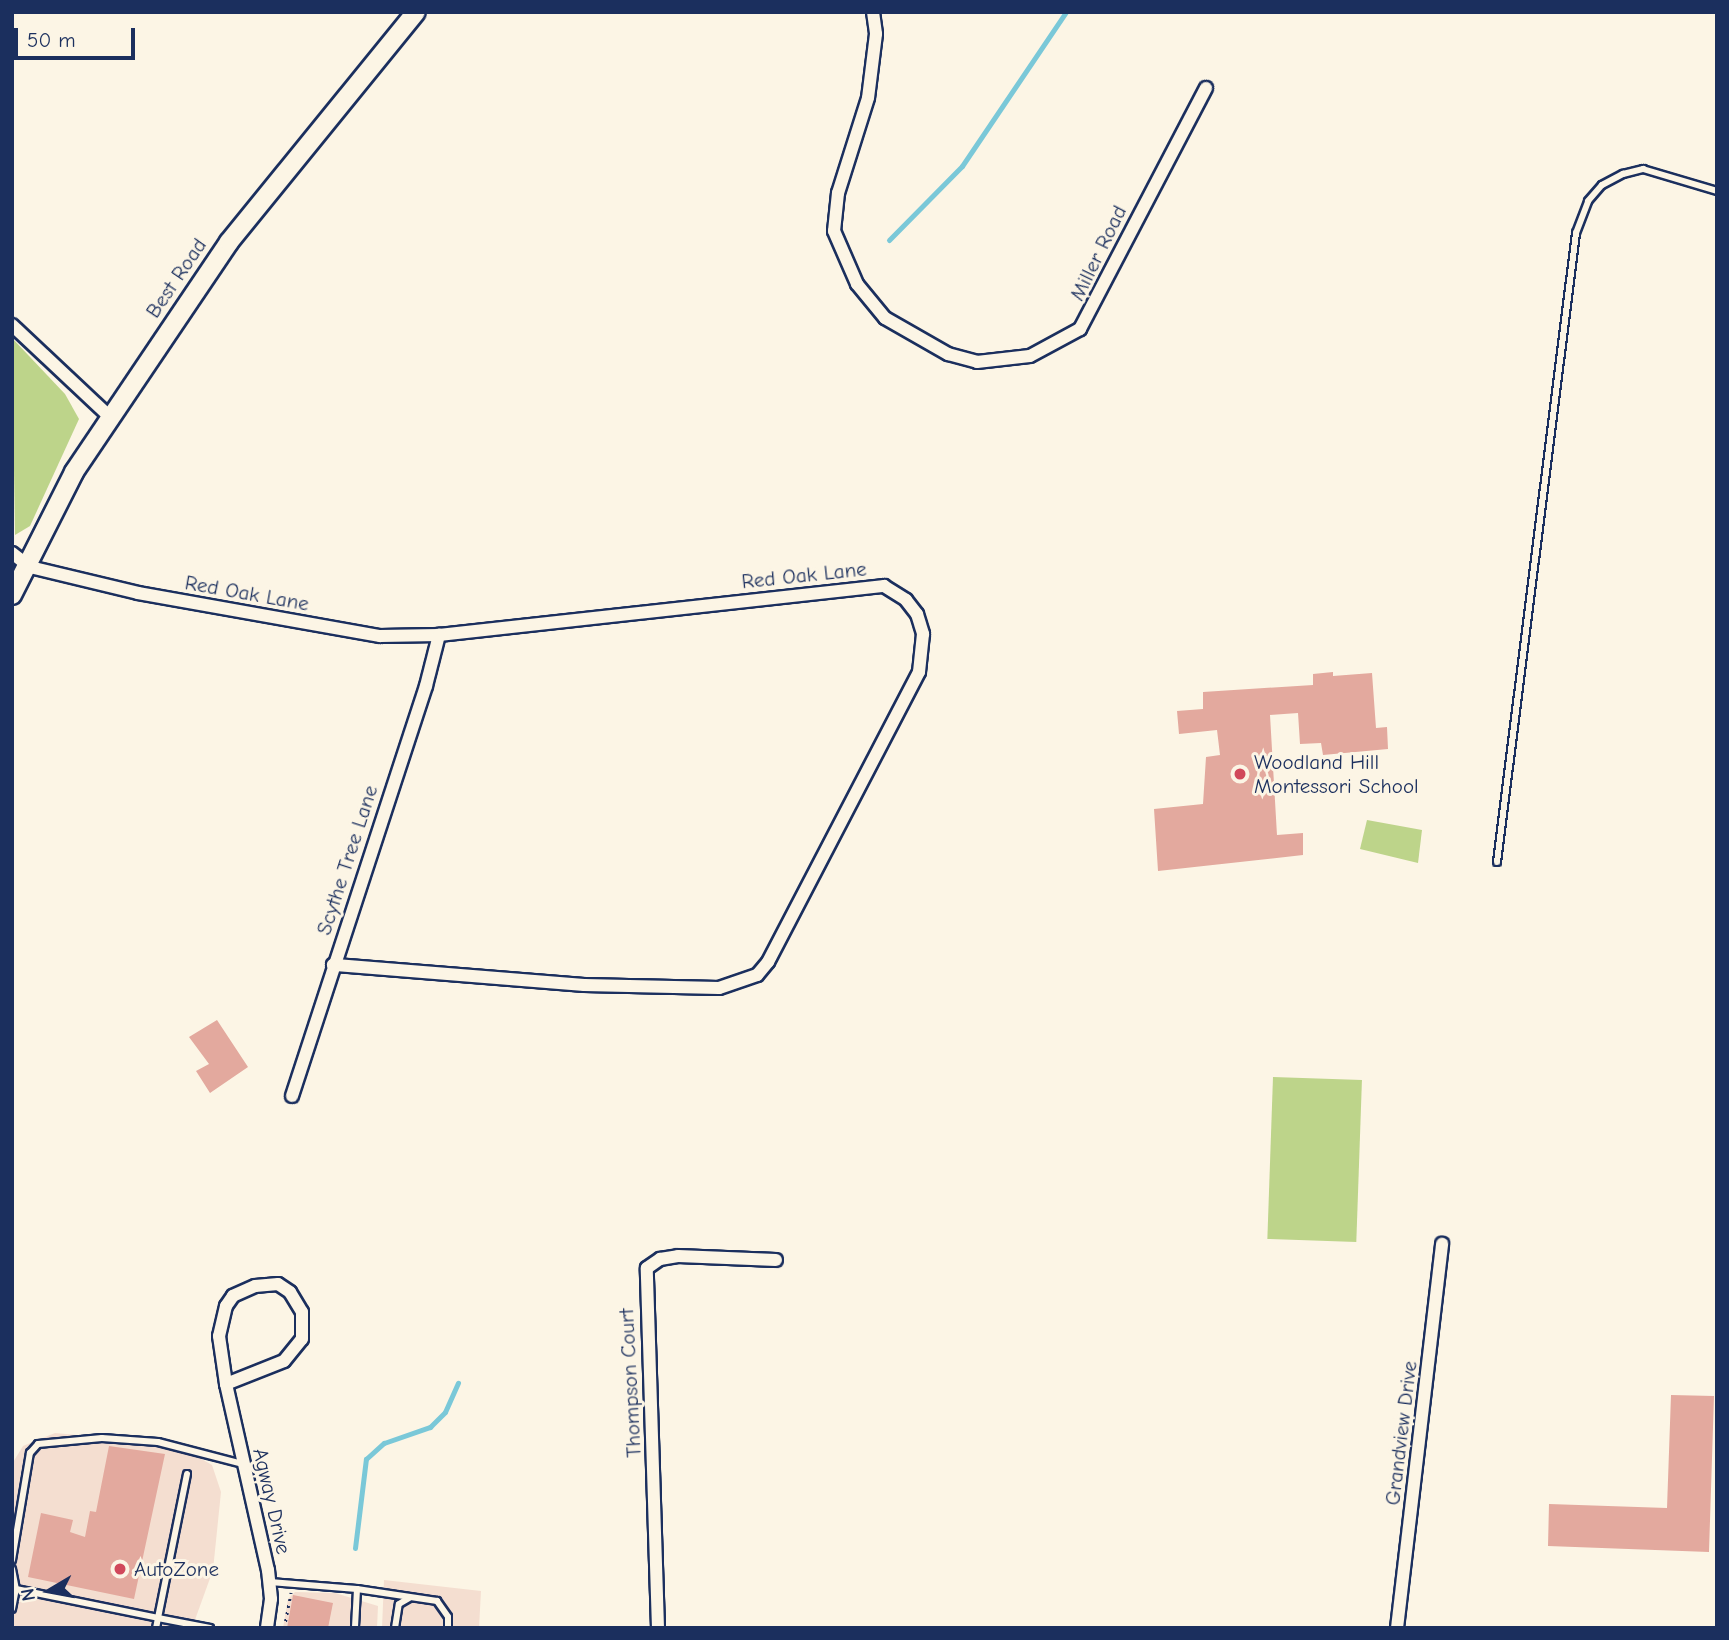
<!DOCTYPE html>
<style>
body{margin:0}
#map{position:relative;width:1729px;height:1640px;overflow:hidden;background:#fcf5e5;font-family:"Comic Neue",sans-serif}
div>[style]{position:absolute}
.built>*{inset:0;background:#f4ded0}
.green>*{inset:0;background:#bdd48a;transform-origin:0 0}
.stream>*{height:5px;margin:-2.5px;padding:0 2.5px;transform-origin:2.5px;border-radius:2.5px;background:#7ac8d8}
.building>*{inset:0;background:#e3a99e}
.path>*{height:2.5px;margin-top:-1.25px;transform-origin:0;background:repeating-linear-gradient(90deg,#1b2f5e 0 2px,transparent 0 7px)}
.roads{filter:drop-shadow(2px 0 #1b2f5e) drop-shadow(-2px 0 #1b2f5e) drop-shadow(0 2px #1b2f5e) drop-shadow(0 -2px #1b2f5e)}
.lane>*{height:6px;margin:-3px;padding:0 3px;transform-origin:3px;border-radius:3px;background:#fcf5e5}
.street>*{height:12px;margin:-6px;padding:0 6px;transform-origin:6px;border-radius:6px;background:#fcf5e5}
.secondary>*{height:18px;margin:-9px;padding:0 9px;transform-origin:9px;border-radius:9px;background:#fcf5e5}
.dots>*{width:19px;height:19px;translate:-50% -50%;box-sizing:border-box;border:4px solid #fcf5e5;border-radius:50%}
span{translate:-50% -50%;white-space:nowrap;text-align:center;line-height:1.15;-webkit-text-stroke:6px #fcf5e5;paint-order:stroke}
.street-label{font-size:21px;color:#1b2f5e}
.poi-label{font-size:21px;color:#1b2f5e}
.left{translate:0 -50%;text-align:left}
.frame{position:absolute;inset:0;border:14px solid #1b2f5e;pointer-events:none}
.north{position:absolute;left:14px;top:1556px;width:70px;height:70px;-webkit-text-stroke:5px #fcf5e5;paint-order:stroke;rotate:260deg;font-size:19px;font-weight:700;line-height:28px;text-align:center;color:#1b2f5e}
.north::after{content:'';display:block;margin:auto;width:24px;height:32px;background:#1b2f5e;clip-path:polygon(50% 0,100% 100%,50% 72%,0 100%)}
.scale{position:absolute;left:14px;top:28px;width:121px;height:32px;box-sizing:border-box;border:4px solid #1b2f5e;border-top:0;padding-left:9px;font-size:21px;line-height:24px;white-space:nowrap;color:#1b2f5e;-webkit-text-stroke:5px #fcf5e5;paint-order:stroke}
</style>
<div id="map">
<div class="built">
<div style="clip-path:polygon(55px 1433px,175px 1444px,212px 1465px,221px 1492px,213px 1570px,192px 1628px,12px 1628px,12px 1464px,23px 1446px)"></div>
<div style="clip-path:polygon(384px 1580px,481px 1591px,479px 1628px,382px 1628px)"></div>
<div style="clip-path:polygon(295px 1592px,335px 1593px,378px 1606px,377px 1628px,283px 1628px,288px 1599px)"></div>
</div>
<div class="green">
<div style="clip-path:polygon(12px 338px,65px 394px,79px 419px,30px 526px,15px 535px)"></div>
<div style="clip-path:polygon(1367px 820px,1422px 830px,1418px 863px,1360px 849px)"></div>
<div style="left:1273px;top:1077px;width:89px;height:162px;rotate:2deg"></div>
</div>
<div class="stream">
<div style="left:889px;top:240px;width:104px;rotate:-45.4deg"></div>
<div style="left:962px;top:166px;width:186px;rotate:-56deg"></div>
<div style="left:355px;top:1548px;width:90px;rotate:-83deg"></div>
<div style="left:366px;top:1459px;width:24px;rotate:-42deg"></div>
<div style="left:384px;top:1443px;width:49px;rotate:-19.2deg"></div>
<div style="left:430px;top:1427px;width:21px;rotate:-45deg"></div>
<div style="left:445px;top:1412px;width:32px;rotate:-66deg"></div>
</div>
<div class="building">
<div style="clip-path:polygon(1333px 672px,1333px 676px,1372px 673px,1376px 728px,1387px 727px,1388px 749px,1323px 755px,1321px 743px,1300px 744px,1298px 713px,1270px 715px,1277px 835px,1303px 833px,1303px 855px,1158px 871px,1154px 809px,1203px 804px,1206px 757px,1220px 755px,1217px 730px,1179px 734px,1177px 711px,1203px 709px,1203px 692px,1313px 685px,1313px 674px)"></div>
<div style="clip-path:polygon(217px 1020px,248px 1067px,210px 1093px,196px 1071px,209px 1064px,189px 1037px)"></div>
<div style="clip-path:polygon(1671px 1395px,1714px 1396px,1709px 1552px,1548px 1546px,1549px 1504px,1667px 1508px)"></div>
<div style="clip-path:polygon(109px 1446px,165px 1454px,134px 1599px,28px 1577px,41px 1513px,73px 1520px,70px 1532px,85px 1537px,90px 1511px,96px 1512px)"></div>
<div style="clip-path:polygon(293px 1595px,333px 1603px,328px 1628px,287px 1628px)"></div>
</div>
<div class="path">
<div style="left:284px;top:1628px;width:36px;rotate:-79deg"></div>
</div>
<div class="roads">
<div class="lane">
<div style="left:1497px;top:862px;width:634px;rotate:-82.84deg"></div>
<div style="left:1576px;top:233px;width:34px;rotate:-69deg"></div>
<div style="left:1588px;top:201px;width:21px;rotate:-49deg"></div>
<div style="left:1602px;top:185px;width:24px;rotate:-28deg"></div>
<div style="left:1623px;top:174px;width:21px;rotate:-14deg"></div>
<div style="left:1643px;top:169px;width:77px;rotate:16.6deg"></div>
<div style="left:187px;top:1474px;width:147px;rotate:101.4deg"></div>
<div style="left:158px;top:1618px;width:53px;rotate:10.9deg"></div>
<div style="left:12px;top:1560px;width:109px;rotate:-80.5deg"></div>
<div style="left:30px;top:1453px;width:12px;rotate:-48deg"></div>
<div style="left:38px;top:1444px;width:64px;rotate:-5.4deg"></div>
<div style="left:102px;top:1438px;width:56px;rotate:4.1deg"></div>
<div style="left:158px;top:1442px;width:88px;rotate:14.5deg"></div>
<div style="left:12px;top:1569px;width:20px;rotate:79deg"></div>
<div style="left:270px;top:1582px;width:87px;rotate:4.6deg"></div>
<div style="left:357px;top:1589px;width:39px;rotate:93deg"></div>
<div style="left:357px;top:1589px;width:81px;rotate:8.5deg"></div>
<div style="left:437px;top:1601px;width:19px;rotate:55deg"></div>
<div style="left:448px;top:1617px;width:11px;rotate:90deg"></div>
<div style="left:12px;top:1609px;width:20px;rotate:-79deg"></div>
<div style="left:16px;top:1589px;width:145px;rotate:11.5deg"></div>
<div style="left:158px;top:1618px;width:10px;rotate:101deg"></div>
<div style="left:395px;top:1628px;width:24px;rotate:-81deg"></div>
<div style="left:399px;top:1604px;width:12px;rotate:-31deg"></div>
</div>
<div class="street">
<div style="left:873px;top:12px;width:22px;rotate:82deg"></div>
<div style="left:876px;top:34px;width:64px;rotate:97.1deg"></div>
<div style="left:868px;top:98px;width:100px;rotate:107.5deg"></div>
<div style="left:838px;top:193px;width:38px;rotate:96deg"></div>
<div style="left:834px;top:231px;width:58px;rotate:66.5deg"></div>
<div style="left:857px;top:284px;width:44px;rotate:50.5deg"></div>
<div style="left:885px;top:318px;width:73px;rotate:29.7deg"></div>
<div style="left:948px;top:354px;width:30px;rotate:15deg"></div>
<div style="left:977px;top:362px;width:53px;rotate:-6.5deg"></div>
<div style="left:1030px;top:356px;width:57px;rotate:-28.4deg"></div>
<div style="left:1080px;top:329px;width:272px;rotate:-62.4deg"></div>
<div style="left:12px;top:325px;width:133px;rotate:43.2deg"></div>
<div style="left:12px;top:553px;width:23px;rotate:38deg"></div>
<div style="left:30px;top:567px;width:111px;rotate:13.5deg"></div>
<div style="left:138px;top:593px;width:246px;rotate:10.1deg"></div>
<div style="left:380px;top:636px;width:59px;rotate:-1deg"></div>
<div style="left:439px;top:635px;width:448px;rotate:-6.3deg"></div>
<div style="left:884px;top:586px;width:26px;rotate:32deg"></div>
<div style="left:906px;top:600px;width:18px;rotate:52deg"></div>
<div style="left:917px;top:614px;width:21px;rotate:73deg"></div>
<div style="left:923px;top:634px;width:38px;rotate:96deg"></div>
<div style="left:919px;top:672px;width:327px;rotate:117.5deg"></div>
<div style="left:768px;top:962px;width:17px;rotate:130deg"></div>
<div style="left:757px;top:975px;width:40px;rotate:161.1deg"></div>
<div style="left:719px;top:988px;width:135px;rotate:-178.7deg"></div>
<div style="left:584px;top:985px;width:252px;rotate:-175.4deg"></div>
<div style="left:292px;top:1096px;width:431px;rotate:-71.9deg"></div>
<div style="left:426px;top:686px;width:53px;rotate:-75.7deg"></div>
<div style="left:226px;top:1384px;width:62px;rotate:-21.6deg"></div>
<div style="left:284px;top:1361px;width:28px;rotate:-51deg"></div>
<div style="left:302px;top:1339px;width:27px;rotate:-90deg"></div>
<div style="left:302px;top:1312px;width:23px;rotate:-121deg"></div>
<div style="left:290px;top:1292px;width:14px;rotate:-146deg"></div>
<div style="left:278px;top:1284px;width:23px;rotate:175deg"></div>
<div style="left:255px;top:1286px;width:24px;rotate:156deg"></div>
<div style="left:233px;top:1296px;width:12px;rotate:125deg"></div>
<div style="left:226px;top:1306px;width:31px;rotate:103deg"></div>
<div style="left:219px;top:1336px;width:49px;rotate:81.7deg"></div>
<div style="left:226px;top:1384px;width:191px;rotate:77.3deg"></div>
<div style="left:268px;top:1570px;width:29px;rotate:84deg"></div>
<div style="left:271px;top:1599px;width:29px;rotate:98deg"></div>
<div style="left:658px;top:1628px;width:360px;rotate:-91.8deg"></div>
<div style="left:647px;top:1268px;width:16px;rotate:-35deg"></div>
<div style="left:660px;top:1259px;width:18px;rotate:-9deg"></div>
<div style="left:678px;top:1256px;width:98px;rotate:2.3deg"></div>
<div style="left:1397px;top:1628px;width:387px;rotate:-83.3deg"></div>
</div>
<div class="secondary">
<div style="left:12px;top:595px;width:138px;rotate:-63.2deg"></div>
<div style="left:74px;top:472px;width:277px;rotate:-56deg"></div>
<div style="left:229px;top:242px;width:296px;rotate:-50.9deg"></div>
</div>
</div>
<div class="dots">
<div style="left:1240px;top:774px;background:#d1495b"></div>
<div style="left:120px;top:1569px;background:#d1495b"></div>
</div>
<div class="street-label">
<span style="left:1098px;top:253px;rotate:-64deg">Miller Road</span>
<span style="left:176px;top:278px;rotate:-56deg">Best Road</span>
<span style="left:804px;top:575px;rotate:-6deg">Red Oak Lane</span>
<span style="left:247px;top:593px;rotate:10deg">Red Oak Lane</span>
<span style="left:347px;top:860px;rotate:-72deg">Scythe Tree Lane</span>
<span style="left:630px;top:1383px;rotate:-93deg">Thompson Court</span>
<span style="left:1401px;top:1433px;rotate:-83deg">Grandview Drive</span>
<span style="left:272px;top:1501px;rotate:77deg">Agway Drive</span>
</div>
<div class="poi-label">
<span class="left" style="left:1254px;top:774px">Woodland Hill<br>Montessori School</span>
<span class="left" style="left:134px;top:1569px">AutoZone</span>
</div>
<div class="frame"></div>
<div class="north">N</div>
<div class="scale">50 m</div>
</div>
